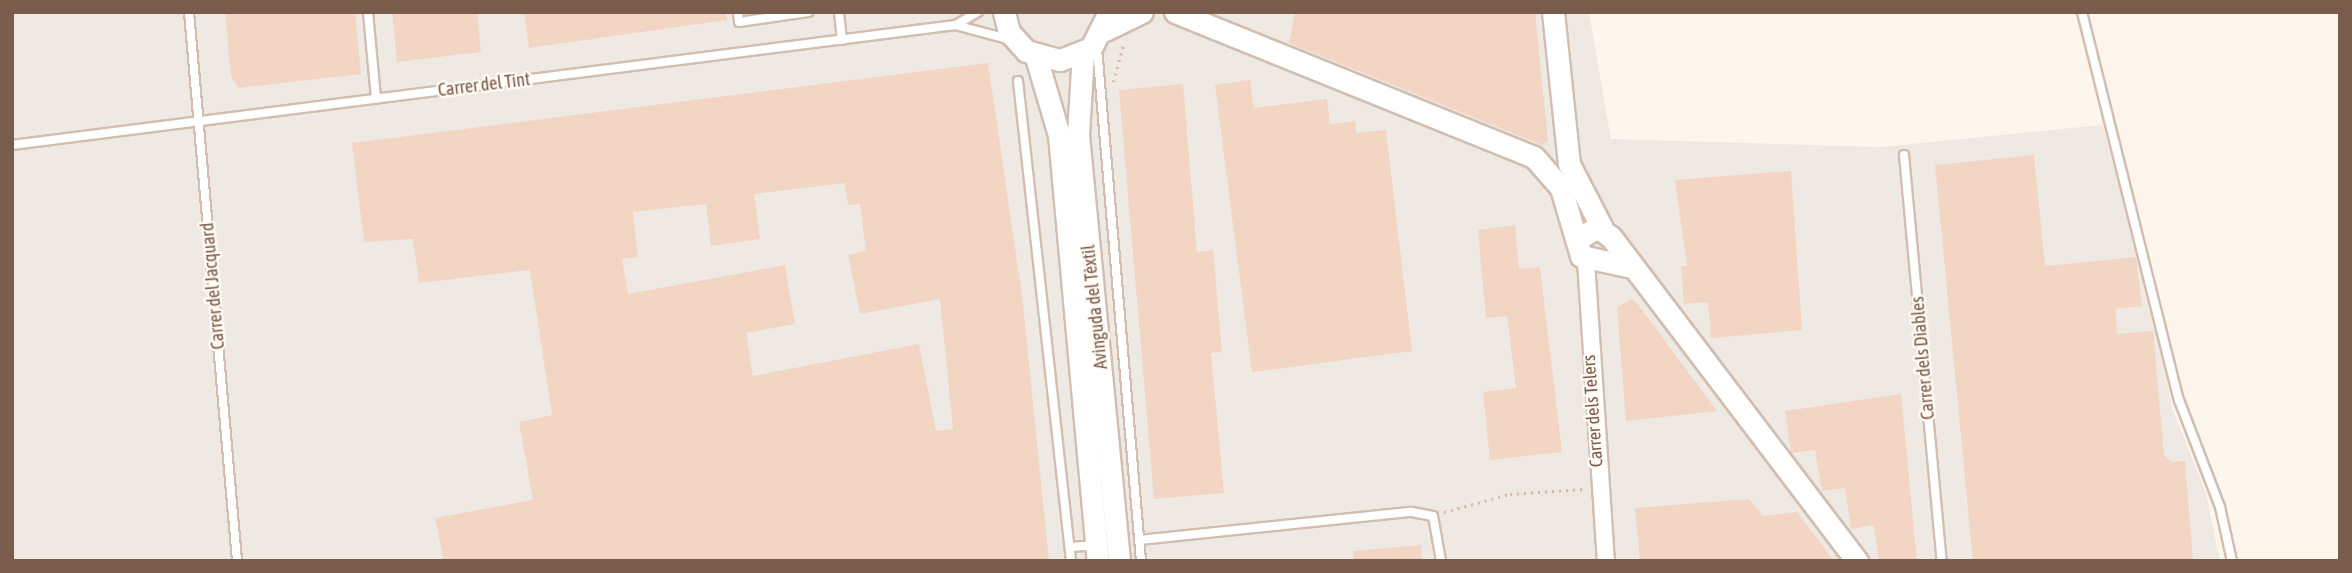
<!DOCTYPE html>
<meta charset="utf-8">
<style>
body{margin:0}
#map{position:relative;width:2352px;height:573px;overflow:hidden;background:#fdf6ec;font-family:"Asap Condensed",sans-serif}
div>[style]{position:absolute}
.industrial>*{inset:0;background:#efe9e4}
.building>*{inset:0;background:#f3d5c3}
.path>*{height:2.5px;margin-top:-1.25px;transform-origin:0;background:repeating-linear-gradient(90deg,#d9b8a5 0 2px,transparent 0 7px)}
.roads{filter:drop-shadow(2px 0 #d1beb0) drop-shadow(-2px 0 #d1beb0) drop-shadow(0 2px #d1beb0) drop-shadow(0 -2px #d1beb0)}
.service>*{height:8px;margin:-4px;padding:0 4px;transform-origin:4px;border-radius:4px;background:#fff}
.minor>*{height:16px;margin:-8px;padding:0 8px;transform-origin:8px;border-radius:8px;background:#fff}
.tertiary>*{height:21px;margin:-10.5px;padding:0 10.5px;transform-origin:10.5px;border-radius:10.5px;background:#fff}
span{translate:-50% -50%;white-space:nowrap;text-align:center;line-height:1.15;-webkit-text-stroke:5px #fffaf3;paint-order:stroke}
.street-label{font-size:18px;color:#7a5c4d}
.frame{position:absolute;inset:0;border:14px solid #7a5c4d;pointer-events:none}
</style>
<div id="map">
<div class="industrial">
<div style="clip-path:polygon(12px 12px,1589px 12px,1611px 139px,1881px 147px,2102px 125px,2146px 273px,2172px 408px,2206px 493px,2220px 561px,12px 561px)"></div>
</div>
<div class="building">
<div style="clip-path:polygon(225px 12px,355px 12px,361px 74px,239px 88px,231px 76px)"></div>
<div style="clip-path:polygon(392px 12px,477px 12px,481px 52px,397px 62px)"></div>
<div style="clip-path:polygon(524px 12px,726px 12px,727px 20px,529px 48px)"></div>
<div style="clip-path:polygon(1295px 12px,1535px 12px,1548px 141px,1542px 145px,1289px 43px)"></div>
<div style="clip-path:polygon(evenodd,988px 63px,1022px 295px,1049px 561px,444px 561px,435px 518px,533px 500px,519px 422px,552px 415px,530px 270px,419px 283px,413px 239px,364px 242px,352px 143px,988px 63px,845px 183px,848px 205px,860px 204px,866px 251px,848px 255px,860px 314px,940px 299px,953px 429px,936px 431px,919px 344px,753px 376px,746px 333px,795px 324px,785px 265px,628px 294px,622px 259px,638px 257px,633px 212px,706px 204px,711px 246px,760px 239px,754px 194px,845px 183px)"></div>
<div style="clip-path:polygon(1250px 80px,1254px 108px,1327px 99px,1330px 124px,1355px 121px,1356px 133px,1386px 130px,1412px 351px,1252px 372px,1215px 85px)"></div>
<div style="clip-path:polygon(1183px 84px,1197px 252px,1213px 250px,1222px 352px,1211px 353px,1224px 493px,1154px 499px,1119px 90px)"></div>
<div style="clip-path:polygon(2034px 155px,2045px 266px,2136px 257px,2142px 306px,2116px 309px,2117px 334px,2153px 331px,2164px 455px,2171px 462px,2185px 461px,2193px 561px,1973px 561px,1935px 165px)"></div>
<div style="clip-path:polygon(1791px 171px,1802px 330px,1711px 338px,1708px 302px,1684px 304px,1681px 266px,1687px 266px,1675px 180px)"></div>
<div style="clip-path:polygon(1515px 225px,1519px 269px,1540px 267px,1562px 452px,1490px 460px,1483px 392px,1516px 388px,1507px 316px,1486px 318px,1478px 230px)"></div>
<div style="clip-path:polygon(1632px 299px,1637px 303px,1717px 411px,1626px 421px,1617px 307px)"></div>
<div style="clip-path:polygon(1901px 394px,1917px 561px,1879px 561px,1874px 525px,1851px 529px,1845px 488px,1822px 491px,1815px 450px,1791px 453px,1785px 411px)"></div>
<div style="clip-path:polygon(1749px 499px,1763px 516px,1797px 512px,1834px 561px,1640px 561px,1635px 508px)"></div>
<div style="clip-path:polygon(1421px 545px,1422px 561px,1354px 561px,1353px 551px)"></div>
</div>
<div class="path">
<div style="left:1113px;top:82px;width:41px;rotate:-74.6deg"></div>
<div style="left:1444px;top:512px;width:68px;rotate:-15.3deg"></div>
<div style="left:1510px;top:494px;width:75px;rotate:-3.8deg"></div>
</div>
<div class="roads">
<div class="service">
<div style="left:189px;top:12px;width:551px;rotate:85deg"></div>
<div style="left:368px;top:12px;width:87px;rotate:84.7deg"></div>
<div style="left:738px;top:12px;width:10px;rotate:84deg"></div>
<div style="left:739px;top:22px;width:70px;rotate:-8.2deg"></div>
<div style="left:839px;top:12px;width:28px;rotate:84deg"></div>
<div style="left:2082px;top:12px;width:400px;rotate:76deg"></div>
<div style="left:2179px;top:400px;width:115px;rotate:69deg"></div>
<div style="left:2220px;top:507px;width:55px;rotate:77.5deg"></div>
<div style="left:956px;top:25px;width:26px;rotate:-31deg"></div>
<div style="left:1097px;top:48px;width:515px;rotate:85.1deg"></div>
<div style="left:1018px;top:81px;width:483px;rotate:83.7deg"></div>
<div style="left:12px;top:145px;width:951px;rotate:-7.25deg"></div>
<div style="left:955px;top:25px;width:55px;rotate:14.8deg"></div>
<div style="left:1904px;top:155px;width:408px;rotate:84.7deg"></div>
<div style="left:1139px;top:540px;width:274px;rotate:-5.9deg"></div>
<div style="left:1412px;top:512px;width:21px;rotate:11deg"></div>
<div style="left:1433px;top:516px;width:46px;rotate:79.9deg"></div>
<div style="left:1070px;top:547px;width:26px;rotate:-4deg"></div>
</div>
<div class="minor">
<div style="left:1586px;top:261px;width:301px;rotate:86.2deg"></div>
</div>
<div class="tertiary">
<div style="left:1004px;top:12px;width:21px;rotate:76deg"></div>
<div style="left:1009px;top:32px;width:25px;rotate:48deg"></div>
<div style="left:1026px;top:51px;width:35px;rotate:15deg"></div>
<div style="left:1060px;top:60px;width:33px;rotate:-21deg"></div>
<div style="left:1091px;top:48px;width:40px;rotate:-63.4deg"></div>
<div style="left:1175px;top:12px;width:387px;rotate:22deg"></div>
<div style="left:1534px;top:157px;width:41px;rotate:48.9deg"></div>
<div style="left:1561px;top:188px;width:71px;rotate:73.6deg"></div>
<div style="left:1581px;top:256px;width:52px;rotate:12.2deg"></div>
<div style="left:1553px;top:12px;width:153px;rotate:84deg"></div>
<div style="left:1569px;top:164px;width:72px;rotate:62.7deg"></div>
<div style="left:1105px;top:30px;width:41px;rotate:-25.9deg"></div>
<div style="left:1083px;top:53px;width:82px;rotate:93.5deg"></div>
<div style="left:1078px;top:135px;width:428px;rotate:84.5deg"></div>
<div style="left:1036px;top:57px;width:81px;rotate:73.6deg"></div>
<div style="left:1059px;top:135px;width:428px;rotate:84.8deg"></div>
<div style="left:1578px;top:239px;width:22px;rotate:-32deg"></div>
<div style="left:1597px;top:227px;width:17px;rotate:36deg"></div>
<div style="left:1611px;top:237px;width:407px;rotate:52.8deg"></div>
</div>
</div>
<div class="street-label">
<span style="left:484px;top:85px;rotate:-7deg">Carrer del Tint</span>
<span style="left:213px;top:286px;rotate:-95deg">Carrer del Jacquard</span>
<span style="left:1095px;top:307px;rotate:-96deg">Avinguda del Tèxtil</span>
<span style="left:1923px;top:358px;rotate:-95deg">Carrer dels Diables</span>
<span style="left:1593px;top:411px;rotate:-94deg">Carrer dels Telers</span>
</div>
<div class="frame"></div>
</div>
